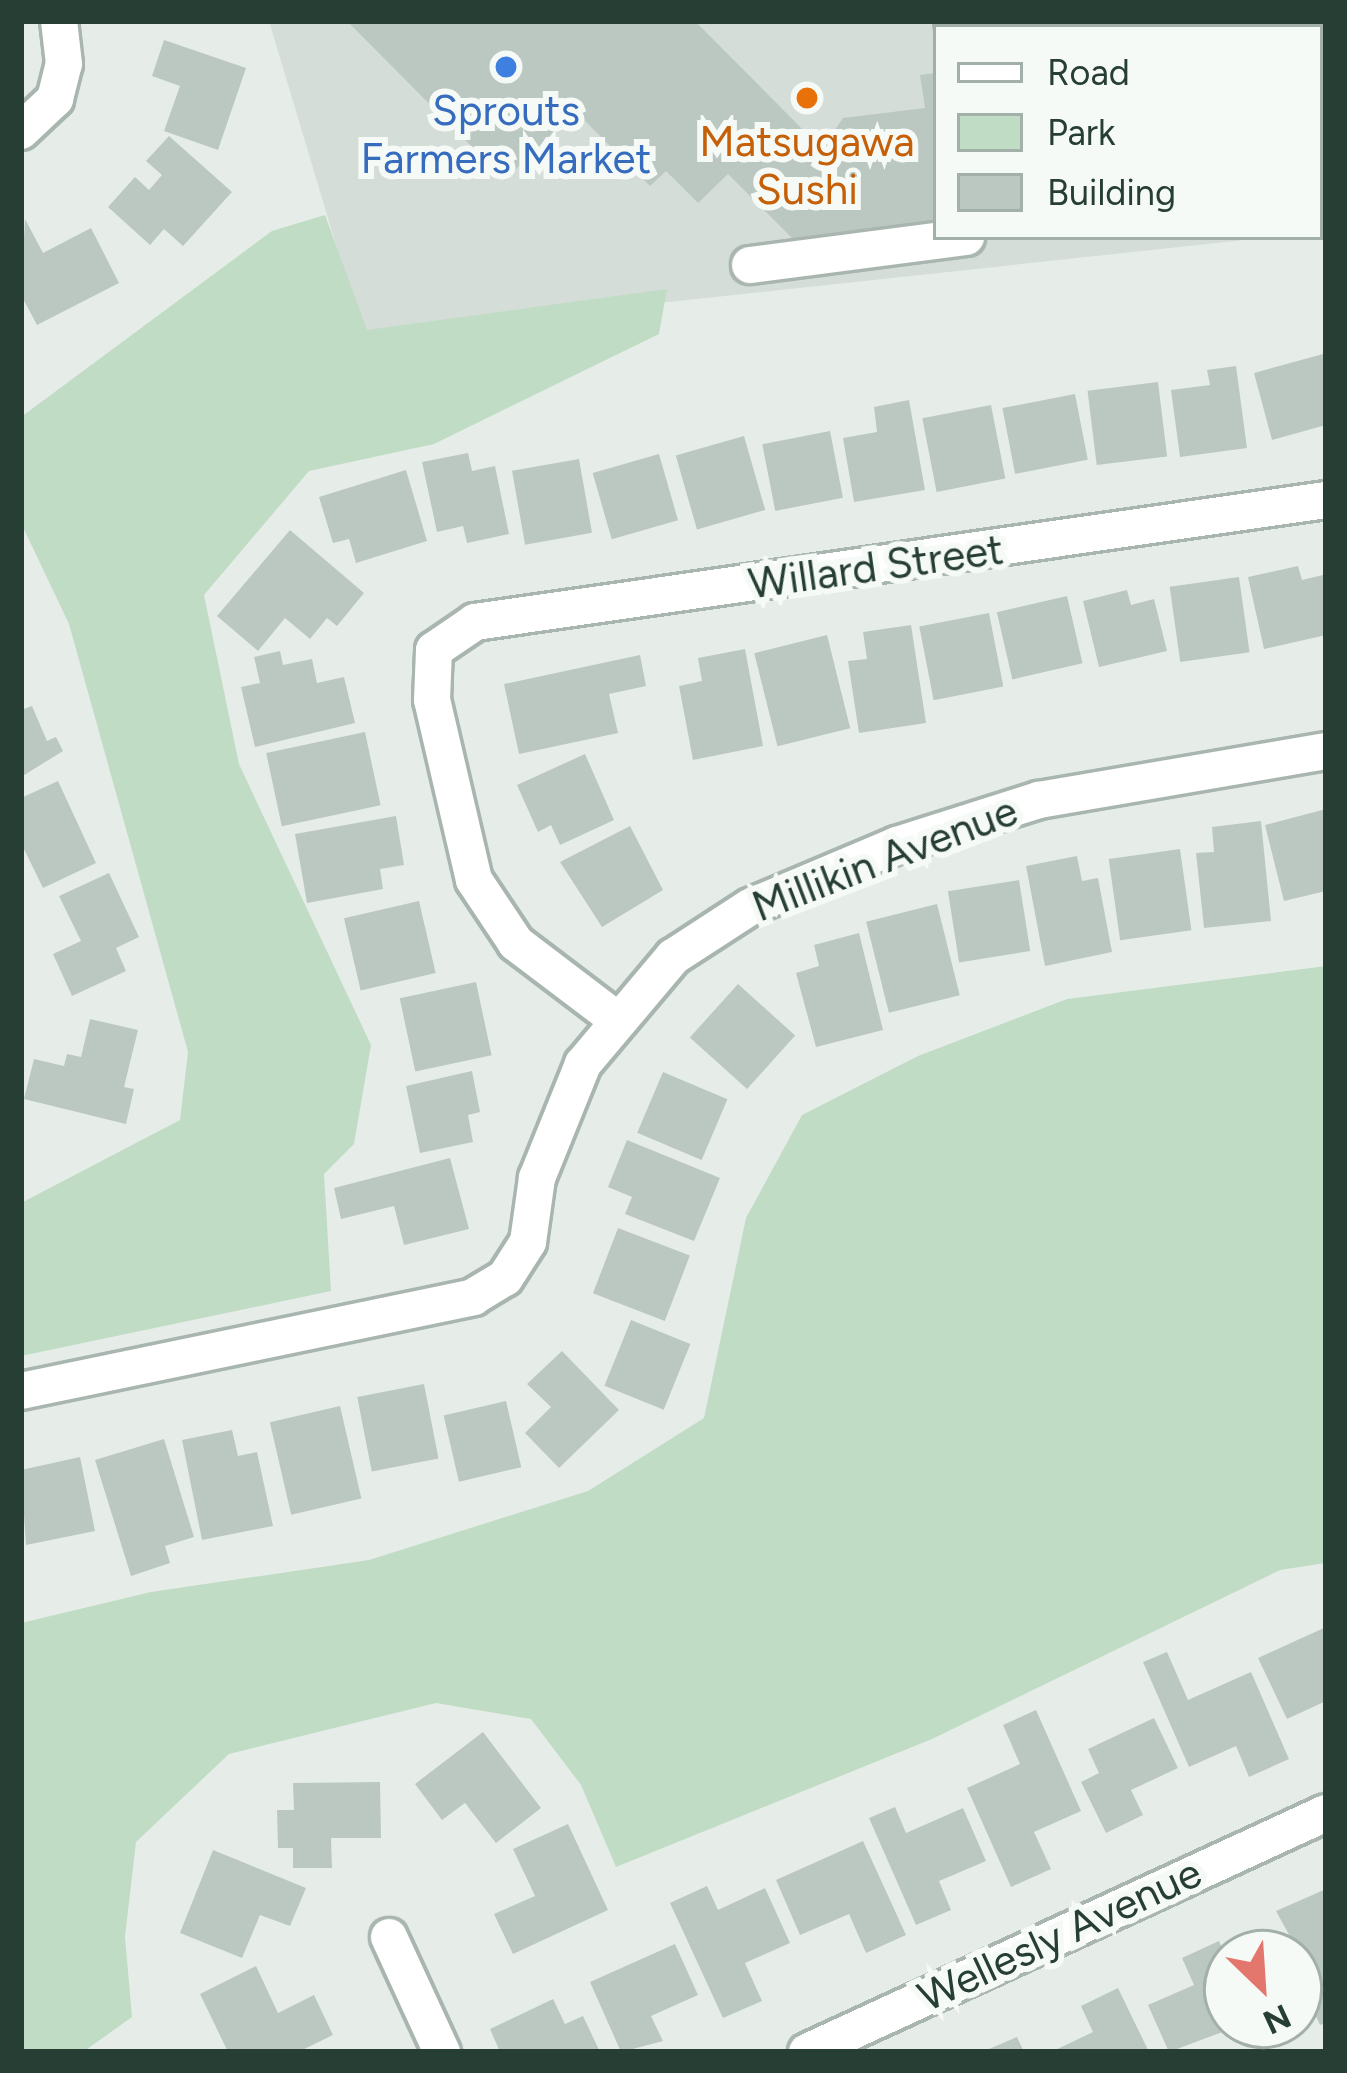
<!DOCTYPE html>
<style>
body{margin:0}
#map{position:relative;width:1347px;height:2073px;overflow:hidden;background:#e6ede9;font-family:Figtree,sans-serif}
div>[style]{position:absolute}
.built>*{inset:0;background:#d4ddd7}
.green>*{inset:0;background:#c1dcc4}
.building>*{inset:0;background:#bbc8c1;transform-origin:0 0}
.roads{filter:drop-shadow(3px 0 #a9b5af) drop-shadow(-3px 0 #a9b5af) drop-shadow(0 3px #a9b5af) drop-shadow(0 -3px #a9b5af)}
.minor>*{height:36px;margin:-18px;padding:0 18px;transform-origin:18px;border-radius:18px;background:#fff}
.dots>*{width:33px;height:33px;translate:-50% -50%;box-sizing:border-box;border:6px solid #f6faf7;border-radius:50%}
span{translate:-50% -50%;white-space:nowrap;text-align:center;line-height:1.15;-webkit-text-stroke:12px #f6faf7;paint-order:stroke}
.shop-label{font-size:42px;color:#366cbe}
.food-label{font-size:42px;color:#c56008}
.street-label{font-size:42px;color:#263e34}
.frame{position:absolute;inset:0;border:24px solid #263e34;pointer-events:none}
.legend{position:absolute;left:933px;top:24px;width:390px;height:216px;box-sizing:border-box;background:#f6faf7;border:3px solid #a3afa9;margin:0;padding:15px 21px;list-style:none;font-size:36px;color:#263e34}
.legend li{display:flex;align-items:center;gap:24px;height:60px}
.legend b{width:60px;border:3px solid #a3afa9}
.north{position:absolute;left:1203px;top:1929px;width:120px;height:120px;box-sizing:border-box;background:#f6faf7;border:3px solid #a3afa9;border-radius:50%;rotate:155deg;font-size:33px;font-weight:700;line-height:48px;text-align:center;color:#263e34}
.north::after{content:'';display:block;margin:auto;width:42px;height:54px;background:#e4776d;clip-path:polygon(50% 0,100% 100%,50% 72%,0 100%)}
</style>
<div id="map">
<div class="built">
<div style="clip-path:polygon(269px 21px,1326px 21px,1326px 230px,1320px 230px,1320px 27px,936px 27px,936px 237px,1272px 237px,363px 335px)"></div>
</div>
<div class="green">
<div style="clip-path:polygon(325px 215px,367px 330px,667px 289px,659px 334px,434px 444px,309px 471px,204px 595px,239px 764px,371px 1045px,354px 1144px,324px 1174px,331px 1291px,21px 1356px,21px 1203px,180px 1120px,188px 1052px,69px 624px,21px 523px,21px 417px,272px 231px)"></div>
<div style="clip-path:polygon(1326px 966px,1326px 1563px,1280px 1570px,932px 1739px,616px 1867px,581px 1785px,531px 1719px,436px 1703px,229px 1754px,136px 1842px,125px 1937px,132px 2017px,83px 2052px,21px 2052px,21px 1623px,151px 1592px,369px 1560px,588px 1491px,704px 1418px,746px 1218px,802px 1115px,918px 1056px,1067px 999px)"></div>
</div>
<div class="building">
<div style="clip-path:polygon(347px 21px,695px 21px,822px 149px,843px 118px,925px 108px,920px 75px,936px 73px,936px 225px,797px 243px,728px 174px,698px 203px,666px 171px,650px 186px,575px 111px,505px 180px)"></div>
<div style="clip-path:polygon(164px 40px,246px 68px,218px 150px,164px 131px,180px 86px,152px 76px)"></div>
<div style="clip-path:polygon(1320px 55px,1326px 55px,1320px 173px)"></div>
<div style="clip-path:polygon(169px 136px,232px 192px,183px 246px,164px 229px,150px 245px,108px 207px,135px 177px,149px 190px,162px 175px,146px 161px)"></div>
<div style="clip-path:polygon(25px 219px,43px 253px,91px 228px,119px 283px,37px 325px,21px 295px)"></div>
<div style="clip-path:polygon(1323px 354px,1326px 425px,1272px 440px,1254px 373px)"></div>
<div style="clip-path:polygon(1236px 366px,1247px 448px,1180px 457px,1171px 390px,1210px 385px,1207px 370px)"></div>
<div style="left:1158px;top:382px;width:75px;height:71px;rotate:83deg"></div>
<div style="left:1075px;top:394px;width:67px;height:74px;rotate:79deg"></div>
<div style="clip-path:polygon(909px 400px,925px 490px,854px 502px,843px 438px,877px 432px,874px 407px)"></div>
<div style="left:991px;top:405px;width:75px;height:70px;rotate:79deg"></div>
<div style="left:830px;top:431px;width:68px;height:69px;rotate:79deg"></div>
<div style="left:744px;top:436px;width:77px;height:71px;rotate:74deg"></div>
<div style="clip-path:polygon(468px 453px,472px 471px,495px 466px,509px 534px,467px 543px,463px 526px,437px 532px,422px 462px)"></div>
<div style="left:659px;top:454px;width:69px;height:69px;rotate:74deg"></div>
<div style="left:579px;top:459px;width:75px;height:68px;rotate:80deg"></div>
<div style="clip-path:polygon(406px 470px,427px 541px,356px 563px,349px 539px,333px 543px,319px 497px)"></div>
<div style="clip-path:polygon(290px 530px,364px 593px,337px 626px,327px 618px,310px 639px,285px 618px,258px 651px,217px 616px)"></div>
<div style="clip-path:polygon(1298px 566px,1302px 580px,1323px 575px,1326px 635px,1264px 649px,1248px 577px)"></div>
<div style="left:1239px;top:577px;width:76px;height:70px;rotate:82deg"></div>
<div style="clip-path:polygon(1127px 590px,1131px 605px,1154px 599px,1167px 651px,1099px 667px,1083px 601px)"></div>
<div style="left:1067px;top:596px;width:69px;height:72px;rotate:77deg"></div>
<div style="left:989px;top:613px;width:75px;height:71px;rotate:79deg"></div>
<div style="clip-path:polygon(911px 625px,926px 723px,859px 733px,848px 661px,867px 659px,863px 632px)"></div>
<div style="left:827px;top:635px;width:96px;height:75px;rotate:76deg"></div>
<div style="clip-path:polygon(745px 649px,763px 746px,693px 760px,679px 686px,702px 681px,698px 658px)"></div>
<div style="clip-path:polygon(280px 651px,283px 665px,312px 659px,317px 683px,344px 677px,355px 723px,255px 747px,241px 687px,260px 683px,254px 657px)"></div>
<div style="clip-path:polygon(640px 655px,646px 686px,609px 694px,618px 733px,519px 754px,504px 684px)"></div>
<div style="clip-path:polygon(32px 706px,47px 741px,56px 737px,63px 751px,21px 777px,21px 710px)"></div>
<div style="left:365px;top:732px;width:75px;height:101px;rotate:78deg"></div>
<div style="clip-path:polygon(585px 754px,614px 820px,560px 845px,551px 825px,538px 832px,517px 785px)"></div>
<div style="clip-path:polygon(58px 781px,96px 863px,43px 888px,21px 843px,21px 798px)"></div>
<div style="clip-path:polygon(1326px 809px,1326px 891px,1284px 901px,1265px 825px)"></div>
<div style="clip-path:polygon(396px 816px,404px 865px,380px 869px,383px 889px,307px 903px,295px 834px)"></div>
<div style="clip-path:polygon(1261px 821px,1271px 921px,1204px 928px,1196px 853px,1214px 852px,1212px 827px)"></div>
<div style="clip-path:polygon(630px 826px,663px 890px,602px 927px,560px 862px)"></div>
<div style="left:1180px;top:849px;width:82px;height:72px;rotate:82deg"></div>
<div style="clip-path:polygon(1077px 856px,1082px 881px,1098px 878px,1112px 952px,1045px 966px,1026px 866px)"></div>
<div style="clip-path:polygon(109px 873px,139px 937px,116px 948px,126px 971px,72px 996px,53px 954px,81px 941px,59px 896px)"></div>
<div style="left:1019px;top:880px;width:72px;height:72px;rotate:81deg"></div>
<div style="left:419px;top:901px;width:74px;height:77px;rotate:77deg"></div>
<div style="left:937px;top:904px;width:94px;height:73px;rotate:76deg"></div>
<div style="clip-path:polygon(859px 933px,883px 1030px,816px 1047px,796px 973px,819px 966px,814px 945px)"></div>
<div style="left:476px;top:982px;width:75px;height:78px;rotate:78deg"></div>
<div style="left:738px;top:984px;width:77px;height:72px;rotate:42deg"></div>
<div style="clip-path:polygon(90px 1019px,138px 1030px,124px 1087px,134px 1089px,126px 1124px,24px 1099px,34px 1059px,64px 1066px,67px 1054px,81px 1057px)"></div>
<div style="clip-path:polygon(472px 1071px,480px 1112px,468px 1115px,473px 1142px,420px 1153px,406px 1086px)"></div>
<div style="left:663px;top:1072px;width:70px;height:66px;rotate:23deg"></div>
<div style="clip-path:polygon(627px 1140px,720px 1178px,694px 1241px,625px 1214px,632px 1197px,608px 1187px)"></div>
<div style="clip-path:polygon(450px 1158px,469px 1229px,404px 1245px,394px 1206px,341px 1219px,334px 1188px)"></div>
<div style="left:618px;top:1228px;width:77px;height:70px;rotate:21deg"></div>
<div style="left:631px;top:1320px;width:64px;height:71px;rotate:22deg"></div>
<div style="clip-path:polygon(562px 1351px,619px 1410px,559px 1468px,525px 1433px,551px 1407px,527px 1384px)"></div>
<div style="left:424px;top:1384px;width:76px;height:68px;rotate:79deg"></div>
<div style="left:506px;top:1401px;width:68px;height:64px;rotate:77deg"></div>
<div style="left:340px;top:1406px;width:95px;height:72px;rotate:77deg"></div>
<div style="clip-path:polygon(232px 1430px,238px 1456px,257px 1452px,273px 1526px,202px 1540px,182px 1440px)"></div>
<div style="clip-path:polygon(164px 1439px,194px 1537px,165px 1546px,170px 1563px,131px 1576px,95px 1460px)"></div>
<div style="clip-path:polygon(80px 1457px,95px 1531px,26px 1545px,21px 1470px)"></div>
<div style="clip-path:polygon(1326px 1627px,1326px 1701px,1287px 1719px,1258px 1658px)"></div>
<div style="clip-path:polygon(1167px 1652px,1188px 1700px,1251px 1672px,1289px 1759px,1249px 1777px,1236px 1746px,1189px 1767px,1143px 1662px)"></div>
<div style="clip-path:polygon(1036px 1710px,1081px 1811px,1034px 1832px,1051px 1869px,1011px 1887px,967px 1788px,1020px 1764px,1003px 1725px)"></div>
<div style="clip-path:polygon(1154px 1718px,1178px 1768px,1131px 1790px,1143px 1815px,1106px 1833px,1081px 1782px,1099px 1773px,1088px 1749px)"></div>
<div style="clip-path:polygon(483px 1732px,541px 1808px,496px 1843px,465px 1803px,442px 1820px,415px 1784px)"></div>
<div style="clip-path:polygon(380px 1782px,381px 1838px,331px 1838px,332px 1868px,293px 1868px,293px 1848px,278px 1848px,277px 1810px,294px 1810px,293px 1783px)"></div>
<div style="clip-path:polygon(895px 1807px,906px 1833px,963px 1808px,986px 1861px,939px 1881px,951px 1910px,916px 1925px,869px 1818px)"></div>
<div style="clip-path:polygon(568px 1824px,608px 1910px,513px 1954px,494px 1914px,535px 1896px,513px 1849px)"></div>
<div style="clip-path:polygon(863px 1841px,906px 1935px,866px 1953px,849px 1914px,800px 1935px,776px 1880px)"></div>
<div style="clip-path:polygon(213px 1850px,306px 1888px,290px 1926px,260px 1915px,242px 1958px,180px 1933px)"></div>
<div style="clip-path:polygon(707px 1886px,718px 1910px,765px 1888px,790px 1943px,745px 1963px,762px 2001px,723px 2018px,670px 1903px)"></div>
<div style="clip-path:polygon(1326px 1889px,1326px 2023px,1320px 2025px,1309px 2001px,1299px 2006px,1299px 1953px,1276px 1911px)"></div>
<div style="clip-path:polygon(1219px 1941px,1227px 1959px,1227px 2025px,1241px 2025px,1169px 2052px,1148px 2005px,1194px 1985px,1182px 1958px)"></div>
<div style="clip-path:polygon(675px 1944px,698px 1995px,651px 2016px,663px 2041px,621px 2052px,590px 1982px)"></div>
<div style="clip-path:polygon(256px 1966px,278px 2013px,314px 1995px,333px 2035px,298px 2052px,228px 2052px,200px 1994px)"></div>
<div style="clip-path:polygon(1118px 1988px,1149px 2052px,1051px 2052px,1093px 2032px,1081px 2006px)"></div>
<div style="clip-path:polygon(553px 1999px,565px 2024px,583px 2016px,600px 2052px,500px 2052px,490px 2029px)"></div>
<div style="clip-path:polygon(1017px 2037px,1024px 2052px,982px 2052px)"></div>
</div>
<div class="roads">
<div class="minor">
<div style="left:953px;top:21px;width:6px;rotate:81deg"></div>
<div style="left:985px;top:21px;width:6px;rotate:81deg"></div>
<div style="left:21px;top:131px;width:47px;rotate:-43.3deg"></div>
<div style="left:55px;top:99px;width:36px;rotate:-76deg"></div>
<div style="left:64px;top:64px;width:43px;rotate:-96.6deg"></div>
<div style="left:1320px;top:191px;width:6px;rotate:-9deg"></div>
<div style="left:750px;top:265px;width:218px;rotate:-7.4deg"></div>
<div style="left:616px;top:1019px;width:126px;rotate:-142.8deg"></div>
<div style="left:516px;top:943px;width:76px;rotate:-123.7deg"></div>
<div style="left:474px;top:880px;width:185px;rotate:-103.1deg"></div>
<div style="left:432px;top:700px;width:50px;rotate:-87.7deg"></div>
<div style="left:434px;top:650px;width:50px;rotate:-34.3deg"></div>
<div style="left:475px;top:622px;width:860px;rotate:-8.16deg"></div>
<div style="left:21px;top:1391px;width:462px;rotate:-11.7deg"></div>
<div style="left:473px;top:1297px;width:37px;rotate:-31deg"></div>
<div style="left:505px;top:1278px;width:43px;rotate:-57.4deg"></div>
<div style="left:528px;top:1242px;width:65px;rotate:-82deg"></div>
<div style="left:537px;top:1178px;width:123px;rotate:-68deg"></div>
<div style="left:583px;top:1064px;width:140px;rotate:-49.9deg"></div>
<div style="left:673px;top:957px;width:92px;rotate:-33deg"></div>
<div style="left:750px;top:907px;width:160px;rotate:-22.9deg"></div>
<div style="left:897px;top:845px;width:149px;rotate:-17.6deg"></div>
<div style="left:1039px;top:800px;width:291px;rotate:-9.7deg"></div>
<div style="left:389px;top:1937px;width:127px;rotate:65.3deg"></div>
<div style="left:807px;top:2052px;width:571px;rotate:-24.73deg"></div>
</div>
</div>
<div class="dots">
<div style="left:506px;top:67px;background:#3f7fe0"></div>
<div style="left:807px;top:98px;background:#e8710a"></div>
</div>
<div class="shop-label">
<span style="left:506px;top:135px">Sprouts<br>Farmers Market</span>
</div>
<div class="food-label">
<span style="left:807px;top:166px">Matsugawa<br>Sushi</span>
</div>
<div class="street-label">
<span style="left:876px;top:567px;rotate:-8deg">Willard Street</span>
<span style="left:885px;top:859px;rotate:-21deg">Millikin Avenue</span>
<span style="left:1060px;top:1935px;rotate:-25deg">Wellesly Avenue</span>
</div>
<div class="frame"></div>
<ul class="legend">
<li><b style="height:15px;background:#fff"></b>Road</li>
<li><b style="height:33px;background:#c1dcc4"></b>Park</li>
<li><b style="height:33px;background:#bbc8c1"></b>Building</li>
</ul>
<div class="north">N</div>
</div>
